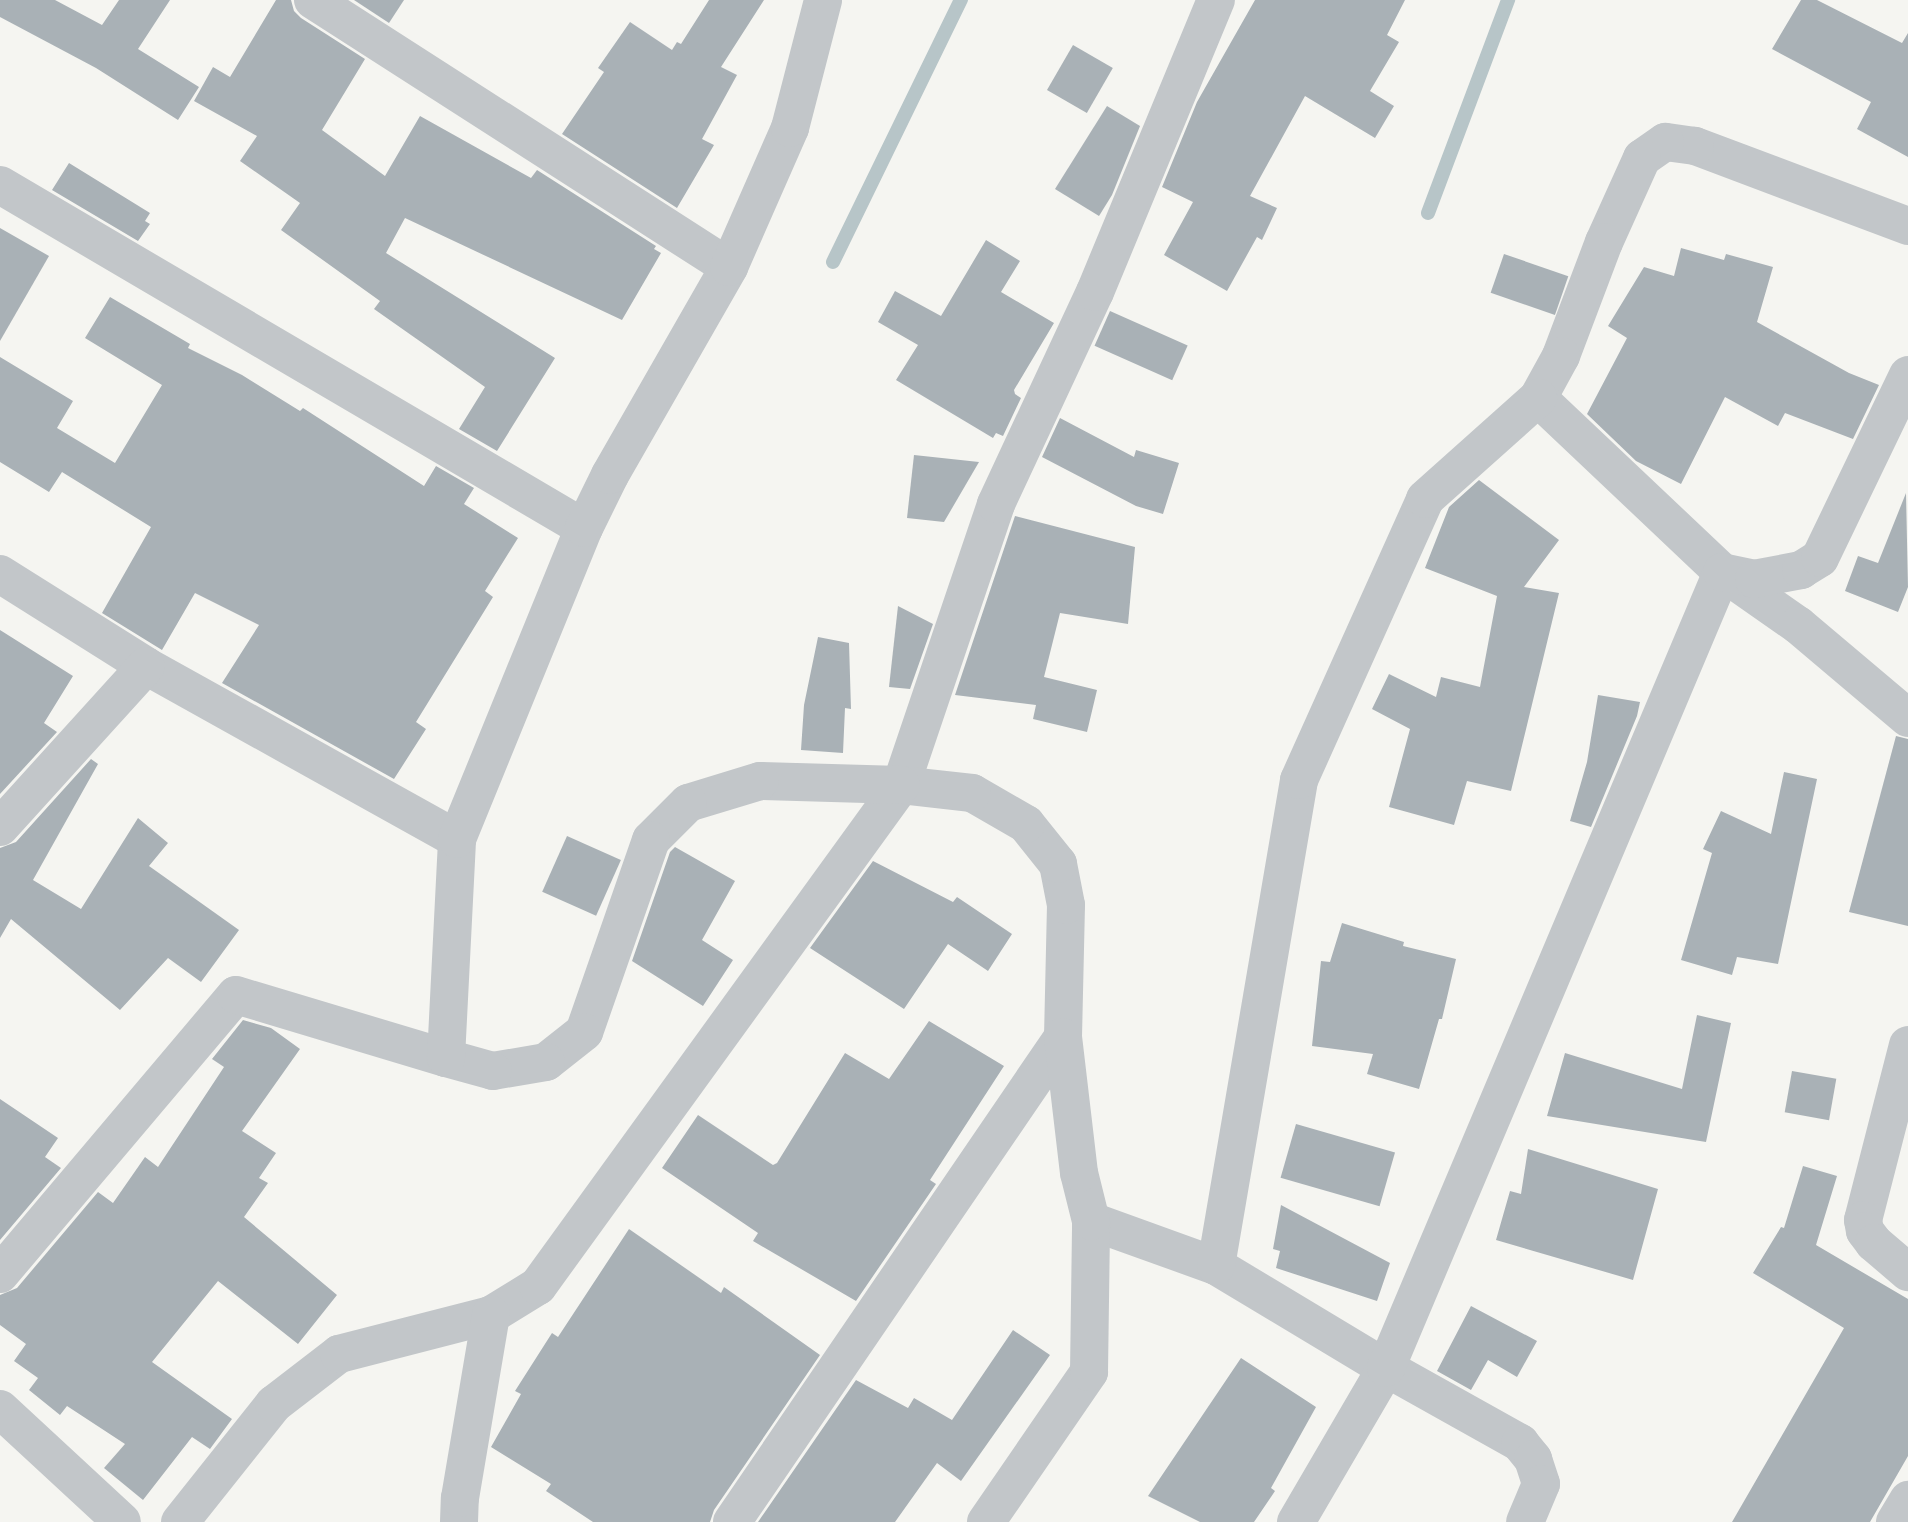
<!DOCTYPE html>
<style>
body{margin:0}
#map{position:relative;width:1908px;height:1522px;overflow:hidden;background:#f5f5f1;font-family:Barlow,sans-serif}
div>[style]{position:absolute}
.stream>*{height:14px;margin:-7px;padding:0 7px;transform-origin:7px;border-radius:7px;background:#b7c5c8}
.building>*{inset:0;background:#a9b1b6;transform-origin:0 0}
.minor>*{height:38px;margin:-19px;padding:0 19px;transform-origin:19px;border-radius:19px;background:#c2c6c9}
span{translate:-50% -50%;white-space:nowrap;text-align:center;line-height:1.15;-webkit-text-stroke:7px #fff;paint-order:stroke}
</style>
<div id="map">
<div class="stream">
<div style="left:1428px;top:213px;width:228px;rotate:-69.4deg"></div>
<div style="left:833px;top:262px;width:292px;rotate:-64deg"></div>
</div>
<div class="building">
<div style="clip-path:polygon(0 0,55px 0,102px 25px,119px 0,170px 0,138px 49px,199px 87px,178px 120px,96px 68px,0 17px)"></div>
<div style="clip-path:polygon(276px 0,291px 0,294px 11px,301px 18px,365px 59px,322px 130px,385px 176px,420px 116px,531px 178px,537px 170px,656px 246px,654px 249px,661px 253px,622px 320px,405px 218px,386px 253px,555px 358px,497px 451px,459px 429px,485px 387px,374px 309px,380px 301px,281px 230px,300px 203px,240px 161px,257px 136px,194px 101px,213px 67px,230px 77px)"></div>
<div style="clip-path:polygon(354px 0,404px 0,389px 23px)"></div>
<div style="clip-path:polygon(709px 0,764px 0,721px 67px,737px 75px,702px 139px,714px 145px,677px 208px,562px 134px,604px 72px,598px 68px,630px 22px,672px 50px,677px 42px,681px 44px)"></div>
<div style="clip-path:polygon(1255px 0,1405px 0,1387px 35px,1399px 42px,1370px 91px,1394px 106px,1375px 138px,1305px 96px,1250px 196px,1277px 208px,1262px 240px,1257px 237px,1227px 291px,1164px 255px,1193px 202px,1162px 187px,1197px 102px)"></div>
<div style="clip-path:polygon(1801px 0,1817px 0,1902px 43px,1908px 33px,1908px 157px,1857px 129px,1871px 102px,1772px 49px)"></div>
<div style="left:1073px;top:45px;width:46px;height:52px;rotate:30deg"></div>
<div style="clip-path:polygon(1107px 106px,1140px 126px,1112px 195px,1099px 216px,1055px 189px)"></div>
<div style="clip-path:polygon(69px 163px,150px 213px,145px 221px,150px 224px,138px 241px,52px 190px)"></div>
<div style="clip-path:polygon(0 228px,49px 256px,0 341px)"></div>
<div style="clip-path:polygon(986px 240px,1020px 261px,1001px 292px,1054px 323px,1014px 390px,1015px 394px,1021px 398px,1003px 436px,996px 433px,993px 438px,896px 380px,918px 345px,878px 322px,895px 291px,941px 316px)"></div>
<div style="clip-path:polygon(1681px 248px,1724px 260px,1726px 254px,1773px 267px,1757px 322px,1849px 373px,1879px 385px,1853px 439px,1785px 413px,1778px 426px,1725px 397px,1681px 484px,1636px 461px,1587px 414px,1627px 338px,1608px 326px,1644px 267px,1674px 276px)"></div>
<div style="left:1504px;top:254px;width:68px;height:41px;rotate:19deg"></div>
<div style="clip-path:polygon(110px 297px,190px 344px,188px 348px,242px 375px,300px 411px,303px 408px,424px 486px,436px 466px,474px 488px,464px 504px,518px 538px,485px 591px,493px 597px,416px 722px,426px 729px,394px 779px,222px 683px,259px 625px,195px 593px,162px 650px,102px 613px,151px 527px,62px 472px,49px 492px,0 462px,0 357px,73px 401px,57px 428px,115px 463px,162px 385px,85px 338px)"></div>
<div style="left:1110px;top:311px;width:85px;height:38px;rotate:24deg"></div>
<div style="clip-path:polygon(1060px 418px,1134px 457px,1136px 450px,1179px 463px,1163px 514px,1136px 506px,1042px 457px)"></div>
<div style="clip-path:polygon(914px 455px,979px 462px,944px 522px,907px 518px)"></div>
<div style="clip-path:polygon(1479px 480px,1559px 540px,1524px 587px,1559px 593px,1511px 791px,1467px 781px,1454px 825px,1389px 807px,1410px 729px,1372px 709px,1389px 674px,1436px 697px,1441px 677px,1480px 687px,1497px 596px,1425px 568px,1449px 507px)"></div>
<div style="clip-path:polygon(1906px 493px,1908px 587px,1898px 612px,1845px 591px,1858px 556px,1878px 563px)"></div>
<div style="clip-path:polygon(1015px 516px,1135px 547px,1128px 624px,1060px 613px,1044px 677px,1097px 690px,1087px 732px,1033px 719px,1036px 705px,955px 695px)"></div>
<div style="clip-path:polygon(898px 606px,933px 624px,910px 689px,889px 687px)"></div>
<div style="clip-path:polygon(0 630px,73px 676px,44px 723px,57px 732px,0 794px)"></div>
<div style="clip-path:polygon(818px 637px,849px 643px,851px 709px,845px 708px,843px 753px,801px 750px,804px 705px)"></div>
<div style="clip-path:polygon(1598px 695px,1640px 702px,1637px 716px,1591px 827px,1570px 821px,1587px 762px)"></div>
<div style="clip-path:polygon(1896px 736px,1908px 739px,1908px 926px,1849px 912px)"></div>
<div style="clip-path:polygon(91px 759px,98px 764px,33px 880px,81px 909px,138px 818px,168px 843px,149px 866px,239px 930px,201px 982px,168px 958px,120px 1010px,11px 919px,0 938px,0 848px,16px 842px)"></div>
<div style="clip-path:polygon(1784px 772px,1817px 779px,1778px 964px,1737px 957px,1732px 975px,1681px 960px,1712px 853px,1703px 849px,1721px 811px,1771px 834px)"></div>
<div style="left:567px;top:836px;width:59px;height:61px;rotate:24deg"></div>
<div style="clip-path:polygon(675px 847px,735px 881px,702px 940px,733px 960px,703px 1006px,632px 961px,670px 852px)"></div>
<div style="clip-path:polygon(873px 861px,953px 902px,957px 897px,1012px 934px,988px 971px,948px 944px,904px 1009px,810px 948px)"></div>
<div style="clip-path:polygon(1342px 923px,1404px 942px,1403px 946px,1456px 959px,1442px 1019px,1439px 1019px,1419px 1089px,1367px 1074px,1373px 1054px,1312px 1046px,1321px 961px,1330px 962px)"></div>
<div style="clip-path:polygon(1697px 1015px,1731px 1023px,1706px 1142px,1547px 1116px,1565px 1053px,1682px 1089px)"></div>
<div style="clip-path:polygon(243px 1020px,271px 1028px,300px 1049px,242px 1131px,276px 1153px,259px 1178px,268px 1183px,244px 1217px,337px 1295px,298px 1344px,218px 1281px,152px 1362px,232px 1419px,210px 1449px,192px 1437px,143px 1500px,104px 1468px,125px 1444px,67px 1406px,60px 1415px,29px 1390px,38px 1378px,14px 1361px,26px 1344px,0 1325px,0 1295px,17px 1288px,98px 1192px,113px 1203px,145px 1157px,158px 1167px,224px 1067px,212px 1059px)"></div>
<div style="clip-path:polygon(929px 1021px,1004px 1066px,930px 1180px,936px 1184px,856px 1301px,753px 1241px,758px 1233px,662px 1168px,698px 1115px,773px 1165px,777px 1163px,845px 1053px,889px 1079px)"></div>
<div style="left:1792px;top:1071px;width:45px;height:42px;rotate:10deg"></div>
<div style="clip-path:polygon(0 1099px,58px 1138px,45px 1157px,61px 1168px,0 1240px)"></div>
<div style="left:1296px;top:1124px;width:103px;height:56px;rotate:16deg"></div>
<div style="clip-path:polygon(1528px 1149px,1658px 1189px,1633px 1280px,1496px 1240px,1510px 1191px,1521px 1194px)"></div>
<div style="clip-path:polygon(1803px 1166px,1837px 1176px,1816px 1245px,1908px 1299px,1908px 1456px,1870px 1522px,1732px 1522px,1844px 1328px,1753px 1273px,1781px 1227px,1784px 1228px)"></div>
<div style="clip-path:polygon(1281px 1205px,1390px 1263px,1377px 1301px,1276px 1268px,1280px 1251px,1273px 1249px)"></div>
<div style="clip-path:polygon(629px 1229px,721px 1293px,724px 1287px,820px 1355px,714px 1510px,710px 1522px,593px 1522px,546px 1491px,551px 1484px,491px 1447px,521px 1394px,515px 1391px,552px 1333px,558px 1337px)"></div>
<div style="clip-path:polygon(1471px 1306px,1537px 1341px,1517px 1377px,1488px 1360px,1471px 1390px,1437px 1371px)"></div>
<div style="clip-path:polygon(1013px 1330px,1050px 1355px,961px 1481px,937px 1463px,895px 1522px,758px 1522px,856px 1380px,908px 1408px,914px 1398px,952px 1420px)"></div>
<div style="clip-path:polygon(1241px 1358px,1316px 1407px,1271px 1488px,1275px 1491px,1254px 1522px,1200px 1522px,1148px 1496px)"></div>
</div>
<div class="minor">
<div style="left:313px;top:0;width:494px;rotate:32.7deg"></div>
<div style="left:0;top:185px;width:677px;rotate:30.43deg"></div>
<div style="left:1908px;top:226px;width:228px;rotate:-159.4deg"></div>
<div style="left:1695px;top:146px;width:30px;rotate:-172deg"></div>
<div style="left:1665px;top:142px;width:28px;rotate:145deg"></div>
<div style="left:1642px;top:158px;width:92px;rotate:114.3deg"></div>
<div style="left:1604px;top:242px;width:122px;rotate:110.7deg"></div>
<div style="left:1561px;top:356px;width:48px;rotate:118.7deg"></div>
<div style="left:1538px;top:398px;width:253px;rotate:43.4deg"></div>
<div style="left:1722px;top:572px;width:93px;rotate:34.9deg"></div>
<div style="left:1798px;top:625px;width:144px;rotate:40.2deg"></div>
<div style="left:0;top:574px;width:173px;rotate:32.2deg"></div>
<div style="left:146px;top:666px;width:356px;rotate:29.1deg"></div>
<div style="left:0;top:827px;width:217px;rotate:-47.8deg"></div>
<div style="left:1908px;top:1045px;width:181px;rotate:104.4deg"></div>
<div style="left:1863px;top:1220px;width:11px;rotate:80deg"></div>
<div style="left:1865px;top:1231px;width:15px;rotate:53deg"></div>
<div style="left:1874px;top:1243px;width:45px;rotate:40.5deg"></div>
<div style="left:1091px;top:1221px;width:133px;rotate:19.8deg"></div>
<div style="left:1216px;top:1266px;width:198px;rotate:31deg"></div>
<div style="left:1386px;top:1368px;width:154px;rotate:29.2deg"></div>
<div style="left:1520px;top:1443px;width:21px;rotate:51deg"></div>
<div style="left:1533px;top:1459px;width:26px;rotate:72deg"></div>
<div style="left:1541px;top:1484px;width:41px;rotate:112.8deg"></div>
<div style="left:1216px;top:1266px;width:493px;rotate:-80.3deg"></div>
<div style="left:1299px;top:780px;width:308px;rotate:-65.8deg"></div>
<div style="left:1425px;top:499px;width:152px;rotate:-41.8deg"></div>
<div style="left:0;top:1274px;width:365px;rotate:-49.8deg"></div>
<div style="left:236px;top:995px;width:219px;rotate:16.7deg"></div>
<div style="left:0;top:1409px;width:166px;rotate:42.8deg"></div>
<div style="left:180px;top:1522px;width:151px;rotate:-51.5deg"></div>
<div style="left:274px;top:1404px;width:82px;rotate:-37.6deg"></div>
<div style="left:339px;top:1354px;width:157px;rotate:-14.4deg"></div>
<div style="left:491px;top:1315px;width:55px;rotate:-31.7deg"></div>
<div style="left:538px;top:1286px;width:619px;rotate:-54.07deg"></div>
<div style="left:901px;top:785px;width:297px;rotate:-71.3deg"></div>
<div style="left:996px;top:504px;width:234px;rotate:-65deg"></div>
<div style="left:1095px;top:292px;width:316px;rotate:-67.5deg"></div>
<div style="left:459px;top:1522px;width:24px;rotate:-88deg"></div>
<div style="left:460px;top:1498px;width:186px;rotate:-80.4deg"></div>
<div style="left:732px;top:1522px;width:587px;rotate:-55.69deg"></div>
<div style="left:1063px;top:1037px;width:132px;rotate:-88.7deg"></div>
<div style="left:1066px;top:905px;width:42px;rotate:-101deg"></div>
<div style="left:1058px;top:864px;width:51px;rotate:-128.7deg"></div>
<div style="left:1026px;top:824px;width:62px;rotate:-150.1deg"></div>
<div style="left:972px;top:793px;width:71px;rotate:-173.6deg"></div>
<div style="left:901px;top:785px;width:141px;rotate:-178.4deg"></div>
<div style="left:760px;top:781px;width:75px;rotate:163deg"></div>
<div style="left:688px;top:803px;width:52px;rotate:135deg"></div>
<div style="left:651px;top:840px;width:203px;rotate:109.2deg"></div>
<div style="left:584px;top:1032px;width:48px;rotate:141.7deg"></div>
<div style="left:546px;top:1062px;width:54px;rotate:170.4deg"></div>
<div style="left:493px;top:1071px;width:49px;rotate:-164.5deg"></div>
<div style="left:446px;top:1058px;width:219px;rotate:-87.1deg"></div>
<div style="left:457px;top:839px;width:336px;rotate:-67.8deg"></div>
<div style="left:584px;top:528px;width:59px;rotate:-63.9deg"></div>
<div style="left:610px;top:475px;width:240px;rotate:-60.2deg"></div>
<div style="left:729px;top:267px;width:152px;rotate:-66.3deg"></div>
<div style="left:790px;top:128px;width:132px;rotate:-75.5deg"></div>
<div style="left:986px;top:1522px;width:182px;rotate:-55.5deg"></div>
<div style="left:1089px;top:1372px;width:151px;rotate:-89.2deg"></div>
<div style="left:1091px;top:1221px;width:49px;rotate:-104deg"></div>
<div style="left:1079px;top:1173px;width:137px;rotate:-96.7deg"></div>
<div style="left:1296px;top:1522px;width:178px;rotate:-59.7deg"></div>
<div style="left:1386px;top:1368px;width:864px;rotate:-67.11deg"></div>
<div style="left:1722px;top:572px;width:33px;rotate:12deg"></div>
<div style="left:1754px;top:579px;width:48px;rotate:-10.8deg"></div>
<div style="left:1801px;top:570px;width:22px;rotate:-32deg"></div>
<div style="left:1820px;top:558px;width:203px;rotate:-64.3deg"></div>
<div style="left:1895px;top:1522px;width:26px;rotate:-59deg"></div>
</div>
</div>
